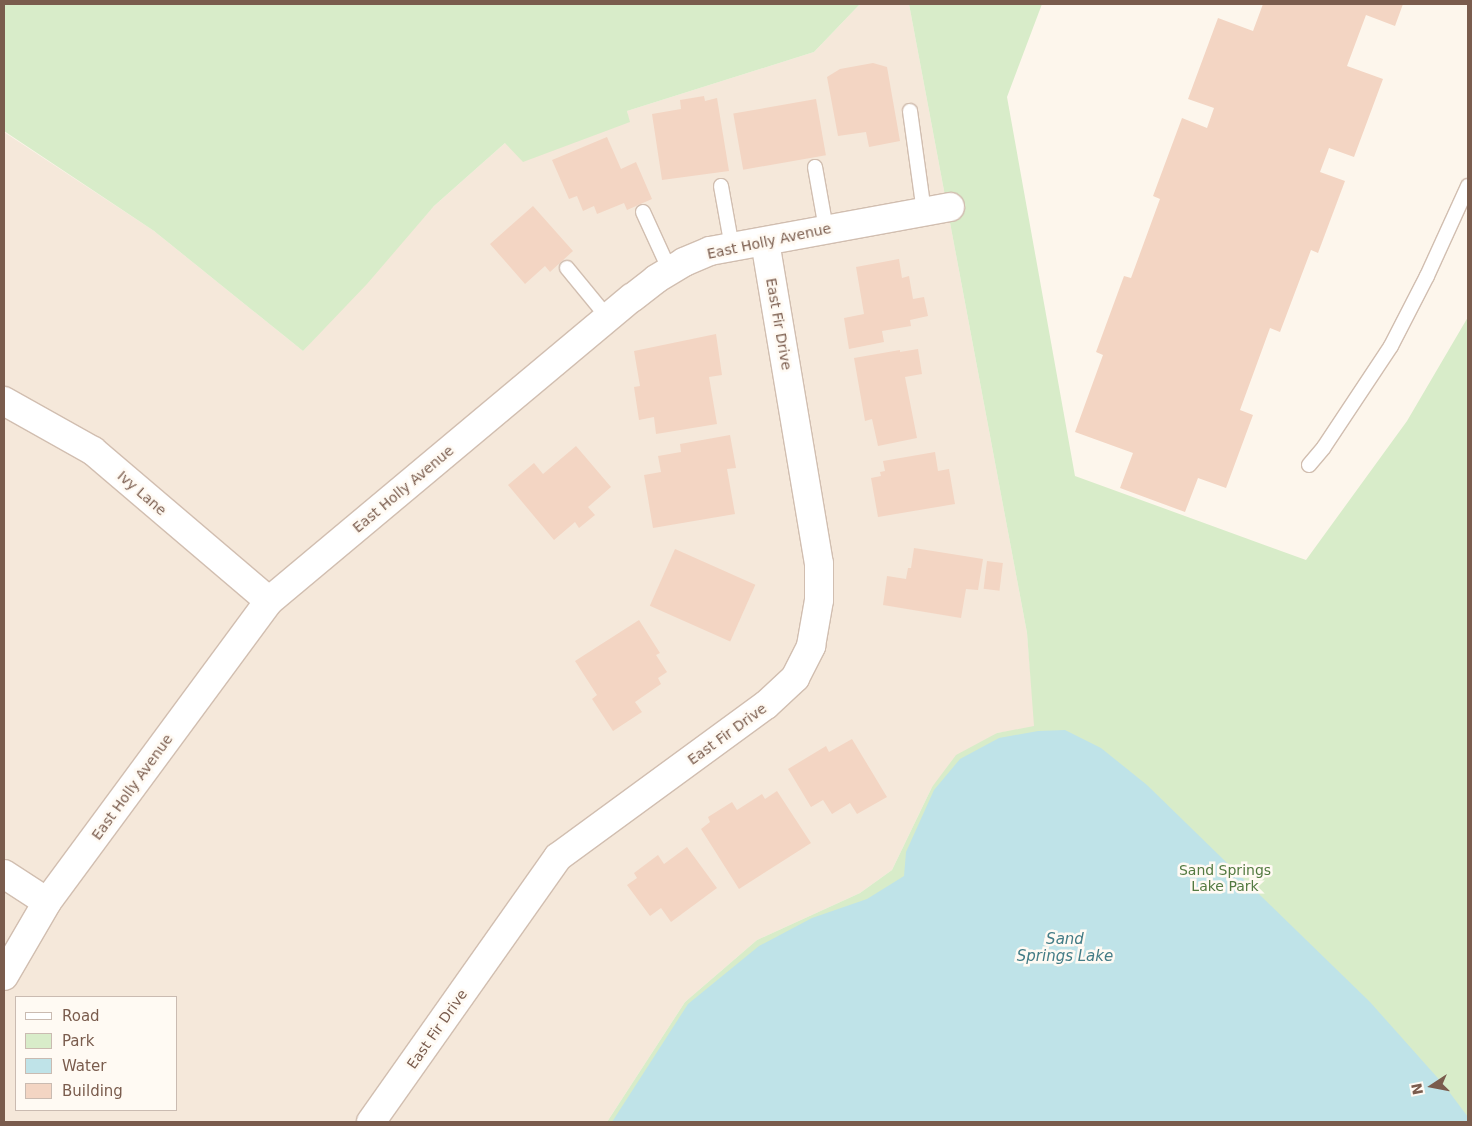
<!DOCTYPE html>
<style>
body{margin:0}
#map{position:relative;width:1472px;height:1126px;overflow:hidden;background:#fdf6ec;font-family:"DejaVu Sans",sans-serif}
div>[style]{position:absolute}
.residential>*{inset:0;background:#f5e8da}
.green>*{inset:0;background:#d8ecc9}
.water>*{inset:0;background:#bfe3e8}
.building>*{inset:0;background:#f3d5c3;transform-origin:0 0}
.roads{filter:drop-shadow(1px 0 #d1beb0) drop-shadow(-1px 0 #d1beb0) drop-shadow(0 1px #d1beb0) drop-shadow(0 -1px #d1beb0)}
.lane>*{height:14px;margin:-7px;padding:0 7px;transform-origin:7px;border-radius:7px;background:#fff}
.street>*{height:28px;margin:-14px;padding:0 14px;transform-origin:14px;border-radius:14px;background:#fff}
span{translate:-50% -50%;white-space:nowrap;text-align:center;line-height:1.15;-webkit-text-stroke:5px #fffaf3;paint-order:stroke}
.street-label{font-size:14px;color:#7a5c4d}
.park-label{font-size:14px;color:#537a41}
.water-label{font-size:15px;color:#437c86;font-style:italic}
.frame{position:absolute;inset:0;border:5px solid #7a5c4d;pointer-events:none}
.legend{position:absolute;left:15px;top:996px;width:162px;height:115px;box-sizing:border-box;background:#fffaf3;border:1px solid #cabbb1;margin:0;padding:6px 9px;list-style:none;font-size:15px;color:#7a5c4d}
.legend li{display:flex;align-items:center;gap:10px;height:25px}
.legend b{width:25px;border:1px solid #cabbb1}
.north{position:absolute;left:1407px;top:1061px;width:50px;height:50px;-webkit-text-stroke:4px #fffaf3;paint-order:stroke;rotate:259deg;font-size:14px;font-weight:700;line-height:20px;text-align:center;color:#7a5c4d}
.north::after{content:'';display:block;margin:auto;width:18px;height:22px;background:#7a5c4d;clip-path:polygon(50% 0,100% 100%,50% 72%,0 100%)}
</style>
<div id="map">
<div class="residential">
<div style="clip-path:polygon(evenodd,860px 4px,909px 4px,1027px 633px,1035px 727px,997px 733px,932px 787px,892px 870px,860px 893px,757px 940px,685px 1002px,607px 1122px,4px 1122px,4px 132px,154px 231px,303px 351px,434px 206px,505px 143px,629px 122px,627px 111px,814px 52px,860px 4px,16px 997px,176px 997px,176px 1110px,16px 1110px,16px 997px)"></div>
</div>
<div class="green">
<div style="clip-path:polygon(4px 4px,860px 4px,814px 52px,627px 111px,630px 122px,523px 162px,505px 143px,434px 206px,367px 284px,303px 351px,154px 231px,4px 131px)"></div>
<div style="clip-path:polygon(909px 4px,1042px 4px,1007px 97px,1075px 476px,1306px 560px,1407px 421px,1468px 317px,1468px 1122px,607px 1122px,685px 1002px,757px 940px,860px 893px,892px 870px,932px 787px,956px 755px,997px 733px,1034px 726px,1027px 633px)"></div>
</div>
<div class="water">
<div style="clip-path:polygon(1065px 730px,1101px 748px,1147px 785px,1370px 1002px,1444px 1085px,1468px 1117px,1468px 1122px,612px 1122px,688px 1004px,759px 946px,812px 918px,867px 899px,904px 876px,906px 852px,934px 790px,960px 759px,999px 738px,1038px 731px)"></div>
</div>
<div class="building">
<div style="clip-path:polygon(1263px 4px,1403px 4px,1395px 26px,1366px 15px,1347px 66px,1383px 79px,1354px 157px,1329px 148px,1320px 172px,1345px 181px,1318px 253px,1311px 250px,1280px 332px,1270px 328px,1240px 410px,1253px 415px,1226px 488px,1198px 478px,1185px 512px,1120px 488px,1133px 453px,1075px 432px,1103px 355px,1096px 352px,1124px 276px,1131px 278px,1160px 199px,1153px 196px,1182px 118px,1207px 128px,1214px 108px,1188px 99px,1218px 18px,1253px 31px)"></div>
<div style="clip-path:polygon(873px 63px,887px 67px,900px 141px,869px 147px,866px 132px,838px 136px,827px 77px,840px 69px)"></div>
<div style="clip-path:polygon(704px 96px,705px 101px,717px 98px,729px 171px,662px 180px,652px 114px,681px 109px,680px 100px)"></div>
<div style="left:816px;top:99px;width:57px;height:84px;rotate:80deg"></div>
<div style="clip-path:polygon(607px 137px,621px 169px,636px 162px,652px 199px,627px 210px,624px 203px,597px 214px,594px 206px,583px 211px,577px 196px,569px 199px,552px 160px)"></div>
<div style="clip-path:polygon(533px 206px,573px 251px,550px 272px,545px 266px,525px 284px,490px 244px)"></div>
<div style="clip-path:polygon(899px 259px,902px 278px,909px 276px,913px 299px,924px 297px,928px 316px,910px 320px,911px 326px,882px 331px,884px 342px,849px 349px,844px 318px,864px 314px,856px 267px)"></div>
<div style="clip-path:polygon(716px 334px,722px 375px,709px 377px,717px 424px,656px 434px,654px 417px,639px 420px,634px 387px,640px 386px,634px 351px)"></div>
<div style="clip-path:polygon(918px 349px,922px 374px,905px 377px,917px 438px,878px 446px,872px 419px,865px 421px,854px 358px,900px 350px,900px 352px)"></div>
<div style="clip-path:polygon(730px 435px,736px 468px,727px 469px,735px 514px,653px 528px,644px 475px,661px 472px,658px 456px,681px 452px,680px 444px)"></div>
<div style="clip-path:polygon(576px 446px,611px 487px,588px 507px,595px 515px,579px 528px,575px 522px,554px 540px,508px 485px,534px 463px,543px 474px)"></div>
<div style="clip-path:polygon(935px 452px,938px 471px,949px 469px,955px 504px,878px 517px,871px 478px,881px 476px,880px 472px,885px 471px,883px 461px)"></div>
<div style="clip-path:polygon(914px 548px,983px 559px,978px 590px,966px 589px,961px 618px,883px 605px,887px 576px,906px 579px,908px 568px,911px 568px)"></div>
<div style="left:675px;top:549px;width:88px;height:62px;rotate:24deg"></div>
<div style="left:987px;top:561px;width:16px;height:28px;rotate:7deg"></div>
<div style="clip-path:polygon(639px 620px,660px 653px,656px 655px,667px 672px,658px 678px,661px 684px,635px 702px,642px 712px,613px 731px,592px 699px,597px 695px,575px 661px)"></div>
<div style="clip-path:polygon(852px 739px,887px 797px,857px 814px,850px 803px,832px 814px,823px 800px,811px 807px,788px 769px,826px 746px,829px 752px)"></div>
<div style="clip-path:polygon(777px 791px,811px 843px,739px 889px,701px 829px,710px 822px,708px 817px,732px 802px,737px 810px,762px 794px,765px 799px)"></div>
<div style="clip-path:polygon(687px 847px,717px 888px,671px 922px,661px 908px,650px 916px,627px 885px,637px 878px,634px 873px,658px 855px,664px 864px)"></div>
</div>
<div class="roads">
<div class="lane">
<div style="left:910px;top:111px;width:102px;rotate:82.1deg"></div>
<div style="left:815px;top:167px;width:63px;rotate:79.9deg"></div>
<div style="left:721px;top:186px;width:62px;rotate:79.8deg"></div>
<div style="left:643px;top:212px;width:65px;rotate:65.4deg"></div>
<div style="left:567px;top:268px;width:65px;rotate:50.6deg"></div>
<div style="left:1309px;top:465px;width:23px;rotate:-50deg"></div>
<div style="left:1324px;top:447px;width:121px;rotate:-56.4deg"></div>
<div style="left:1391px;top:346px;width:79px;rotate:-62.8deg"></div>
<div style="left:1427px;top:276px;width:99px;rotate:-65.5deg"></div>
</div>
<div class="street">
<div style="left:4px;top:401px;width:102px;rotate:29.3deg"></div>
<div style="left:93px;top:451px;width:231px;rotate:40.4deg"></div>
<div style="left:4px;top:874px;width:51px;rotate:33.1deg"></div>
<div style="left:4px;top:976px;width:86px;rotate:-59.8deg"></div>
<div style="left:47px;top:902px;width:374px;rotate:-53.6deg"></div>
<div style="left:269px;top:601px;width:473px;rotate:-39.9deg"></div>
<div style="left:632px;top:298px;width:31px;rotate:-38deg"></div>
<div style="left:656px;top:279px;width:33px;rotate:-31deg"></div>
<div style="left:684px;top:262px;width:28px;rotate:-23deg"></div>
<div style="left:710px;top:251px;width:244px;rotate:-10.4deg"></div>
<div style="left:371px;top:1122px;width:324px;rotate:-54.8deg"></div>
<div style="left:558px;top:857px;width:258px;rotate:-36.2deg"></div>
<div style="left:766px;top:705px;width:40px;rotate:-43deg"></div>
<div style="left:795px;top:678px;width:36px;rotate:-63deg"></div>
<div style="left:811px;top:646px;width:47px;rotate:-80.1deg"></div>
<div style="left:819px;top:600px;width:36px;rotate:-90deg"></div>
<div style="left:819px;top:564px;width:327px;rotate:-99.5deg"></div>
</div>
</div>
<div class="street-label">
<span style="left:769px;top:241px;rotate:-12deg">East Holly Avenue</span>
<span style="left:779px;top:324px;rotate:80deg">East Fir Drive</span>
<span style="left:403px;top:489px;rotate:-40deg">East Holly Avenue</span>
<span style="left:142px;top:493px;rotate:41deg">Ivy Lane</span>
<span style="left:727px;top:734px;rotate:-36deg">East Fir Drive</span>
<span style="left:132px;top:787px;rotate:-54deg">East Holly Avenue</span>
<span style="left:437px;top:1029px;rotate:-55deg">East Fir Drive</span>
</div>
<div class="park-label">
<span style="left:1225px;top:878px">Sand Springs<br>Lake Park</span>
</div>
<div class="water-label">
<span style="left:1065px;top:948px">Sand<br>Springs Lake</span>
</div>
<div class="frame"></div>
<ul class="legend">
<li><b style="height:6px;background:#fff"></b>Road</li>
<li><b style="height:14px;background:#d8ecc9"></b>Park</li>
<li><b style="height:14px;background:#bfe3e8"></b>Water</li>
<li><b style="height:14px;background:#f3d5c3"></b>Building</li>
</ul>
<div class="north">N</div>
</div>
